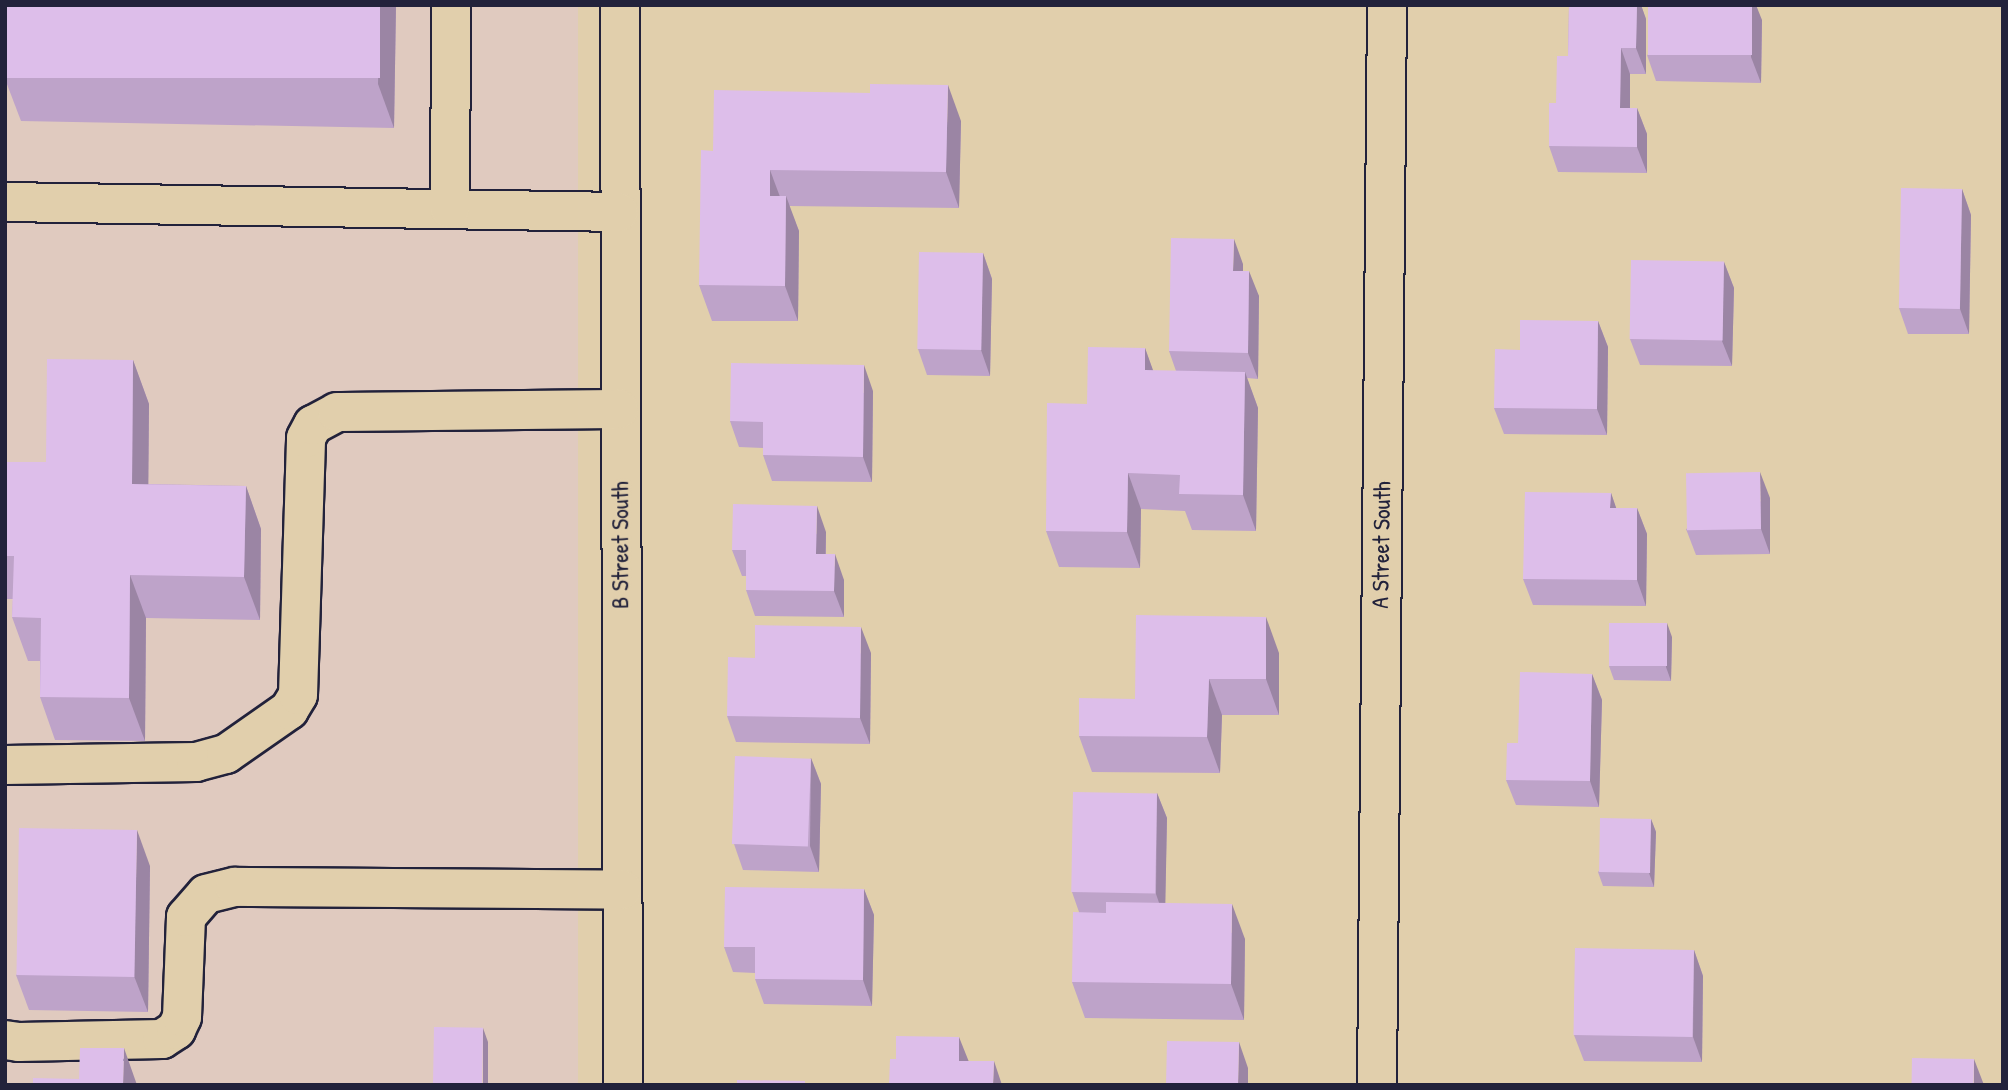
<!DOCTYPE html>
<style>
body{margin:0}
#map{position:relative;width:2008px;height:1090px;overflow:hidden;background:#e1cfac;font-family:"Patrick Hand",sans-serif}
div>[style]{position:absolute}
.built>*{inset:0;background:#e0cabf;transform-origin:0 0}
.roads{filter:drop-shadow(2px 0 #22223b) drop-shadow(-2px 0 #22223b) drop-shadow(0 2px #22223b) drop-shadow(0 -2px #22223b)}
.minor>*{height:38px;margin:-19px;padding:0 19px;transform-origin:19px;border-radius:19px;background:#e1cfac}
.wall>*{inset:0;background:#bea3c9}
.shaded-wall>*{inset:0;background:#9b85a4}
.building>*{inset:0;background:#ddbeea;transform-origin:0 0}
span{translate:-50% -50%;white-space:nowrap;text-align:center;line-height:1.15;-webkit-text-stroke:5px #e1cfac;paint-order:stroke}
.street-label{font-size:24px;color:#22223b}
.frame{position:absolute;inset:0;border:7px solid #22223b;pointer-events:none}
</style>
<div id="map">
<div class="built">
<div style="left:5px;top:5px;width:573px;height:1080px"></div>
</div>
<div class="roads">
<div class="minor">
<div style="left:620px;top:5px;width:1080px;rotate:89.84deg"></div>
<div style="left:5px;top:202px;width:614px;rotate:0.93deg"></div>
<div style="left:450px;top:209px;width:204px;rotate:-89.7deg"></div>
<div style="left:5px;top:765px;width:191px;rotate:-0.9deg"></div>
<div style="left:196px;top:762px;width:31px;rotate:-15deg"></div>
<div style="left:226px;top:754px;width:77px;rotate:-34.9deg"></div>
<div style="left:289px;top:710px;width:17px;rotate:-59deg"></div>
<div style="left:298px;top:695px;width:257px;rotate:-88.2deg"></div>
<div style="left:306px;top:438px;width:15px;rotate:-62deg"></div>
<div style="left:313px;top:425px;width:27px;rotate:-28deg"></div>
<div style="left:337px;top:412px;width:282px;rotate:-0.6deg"></div>
<div style="left:5px;top:1040px;width:14px;rotate:8deg"></div>
<div style="left:19px;top:1042px;width:143px;rotate:-1.2deg"></div>
<div style="left:162px;top:1039px;width:17px;rotate:-33deg"></div>
<div style="left:176px;top:1030px;width:14px;rotate:-65deg"></div>
<div style="left:182px;top:1017px;width:100px;rotate:-87.7deg"></div>
<div style="left:186px;top:917px;width:30px;rotate:-49deg"></div>
<div style="left:206px;top:894px;width:30px;rotate:-14deg"></div>
<div style="left:235px;top:887px;width:387px;rotate:0.4deg"></div>
<div style="left:1377px;top:1085px;width:1080px;rotate:-89.47deg"></div>
</div>
</div>
<div class="wall">
<div style="clip-path:polygon(6px 5px,396px 5px,394px 128px,21px 121px,5px 79px)"></div>
<div style="clip-path:polygon(1569px 5px,1641px 5px,1646px 19px,1646px 74px,1630px 74px,1630px 108px,1637px 108px,1647px 134px,1647px 173px,1558px 172px,1549px 146px,1556px 103px,1568px 56px)"></div>
<div style="clip-path:polygon(1762px 20px,1761px 83px,1656px 81px,1647px 55px)"></div>
<div style="clip-path:polygon(961px 121px,959px 208px,789px 206px,799px 231px,798px 321px,712px 321px,699px 285px,713px 151px)"></div>
<div style="clip-path:polygon(1962px 189px,1971px 215px,1969px 334px,1908px 334px,1899px 308px)"></div>
<div style="clip-path:polygon(983px 253px,992px 279px,990px 376px,927px 375px,918px 349px)"></div>
<div style="clip-path:polygon(1724px 262px,1734px 288px,1732px 366px,1640px 365px,1630px 339px)"></div>
<div style="clip-path:polygon(1243px 264px,1243px 271px,1259px 296px,1258px 379px,1247px 378px,1258px 408px,1256px 531px,1192px 530px,1185px 511px,1141px 509px,1140px 568px,1059px 567px,1046px 531px,1087px 404px,1145px 348px,1153px 371px,1176px 371px,1169px 351px)"></div>
<div style="clip-path:polygon(1598px 321px,1608px 347px,1607px 435px,1504px 434px,1494px 408px,1520px 350px)"></div>
<div style="clip-path:polygon(133px 360px,149px 404px,148px 484px,246px 486px,261px 529px,260px 620px,146px 618px,145px 741px,55px 740px,40px 697px,40px 661px,28px 661px,12px 617px,13px 599px,5px 599px,5px 462px,46px 462px)"></div>
<div style="clip-path:polygon(873px 391px,872px 482px,772px 481px,763px 455px,763px 448px,739px 447px,730px 421px)"></div>
<div style="clip-path:polygon(1611px 493px,1616px 508px,1637px 508px,1647px 534px,1646px 606px,1533px 605px,1523px 579px)"></div>
<div style="clip-path:polygon(1770px 498px,1770px 554px,1696px 555px,1686px 529px)"></div>
<div style="clip-path:polygon(826px 532px,826px 554px,844px 580px,844px 617px,755px 616px,746px 590px,746px 576px,742px 576px,732px 550px)"></div>
<div style="clip-path:polygon(1672px 637px,1671px 681px,1614px 680px,1609px 666px)"></div>
<div style="clip-path:polygon(871px 653px,870px 744px,736px 742px,727px 716px,755px 658px)"></div>
<div style="clip-path:polygon(1279px 653px,1279px 715px,1222px 715px,1220px 773px,1092px 772px,1079px 736px,1135px 699px)"></div>
<div style="clip-path:polygon(1592px 674px,1602px 700px,1599px 807px,1516px 805px,1506px 780px,1518px 743px)"></div>
<div style="clip-path:polygon(811px 758px,821px 784px,819px 872px,743px 870px,734px 844px)"></div>
<div style="clip-path:polygon(1157px 793px,1167px 818px,1165px 903px,1245px 939px,1244px 1020px,1085px 1018px,1072px 982px,1079px 912px,1072px 892px)"></div>
<div style="clip-path:polygon(1651px 819px,1656px 832px,1654px 887px,1603px 886px,1598px 872px)"></div>
<div style="clip-path:polygon(150px 866px,148px 1012px,29px 1010px,16px 975px)"></div>
<div style="clip-path:polygon(864px 889px,874px 915px,872px 1006px,764px 1004px,755px 979px,755px 973px,733px 972px,724px 947px)"></div>
<div style="clip-path:polygon(1694px 950px,1703px 976px,1702px 1062px,1584px 1061px,1574px 1035px)"></div>
</div>
<div class="shaded-wall">
<div style="clip-path:polygon(380px 5px,396px 5px,394px 128px,378px 84px)"></div>
<div style="clip-path:polygon(1637px 5px,1641px 5px,1646px 19px,1646px 74px,1636px 48px)"></div>
<div style="clip-path:polygon(1752px 5px,1756px 5px,1762px 20px,1761px 83px,1751px 57px)"></div>
<div style="clip-path:polygon(1621px 48px,1630px 74px,1630px 134px,1620px 108px)"></div>
<div style="clip-path:polygon(948px 85px,961px 121px,959px 208px,946px 172px)"></div>
<div style="clip-path:polygon(1637px 108px,1647px 134px,1647px 173px,1637px 147px)"></div>
<div style="clip-path:polygon(770px 170px,783px 205px,770px 196px)"></div>
<div style="clip-path:polygon(1962px 189px,1971px 215px,1969px 334px,1960px 309px)"></div>
<div style="clip-path:polygon(786px 196px,799px 231px,798px 321px,785px 286px)"></div>
<div style="clip-path:polygon(1234px 239px,1243px 264px,1243px 296px,1233px 271px)"></div>
<div style="clip-path:polygon(983px 253px,992px 279px,990px 376px,981px 350px)"></div>
<div style="clip-path:polygon(1724px 262px,1734px 288px,1732px 366px,1722px 341px)"></div>
<div style="clip-path:polygon(1249px 271px,1259px 296px,1258px 379px,1248px 353px)"></div>
<div style="clip-path:polygon(1598px 321px,1608px 347px,1607px 435px,1597px 409px)"></div>
<div style="clip-path:polygon(1145px 348px,1158px 384px,1145px 370px)"></div>
<div style="clip-path:polygon(133px 360px,149px 404px,148px 527px,132px 484px)"></div>
<div style="clip-path:polygon(864px 365px,873px 391px,872px 482px,863px 457px)"></div>
<div style="clip-path:polygon(1245px 372px,1258px 408px,1256px 531px,1243px 495px)"></div>
<div style="clip-path:polygon(1760px 472px,1770px 498px,1770px 554px,1761px 529px)"></div>
<div style="clip-path:polygon(1128px 473px,1141px 509px,1140px 568px,1127px 532px)"></div>
<div style="clip-path:polygon(246px 486px,261px 529px,260px 620px,244px 577px)"></div>
<div style="clip-path:polygon(1611px 493px,1620px 519px,1610px 508px)"></div>
<div style="clip-path:polygon(817px 506px,826px 532px,825px 580px,816px 554px)"></div>
<div style="clip-path:polygon(1637px 508px,1647px 534px,1646px 606px,1637px 580px)"></div>
<div style="clip-path:polygon(835px 554px,844px 580px,844px 617px,834px 591px)"></div>
<div style="clip-path:polygon(130px 575px,146px 618px,145px 741px,129px 698px)"></div>
<div style="clip-path:polygon(1266px 617px,1279px 653px,1279px 715px,1266px 679px)"></div>
<div style="clip-path:polygon(1667px 623px,1672px 637px,1671px 681px,1666px 667px)"></div>
<div style="clip-path:polygon(861px 627px,871px 653px,870px 744px,860px 718px)"></div>
<div style="clip-path:polygon(1592px 674px,1602px 700px,1599px 807px,1590px 781px)"></div>
<div style="clip-path:polygon(1209px 679px,1222px 715px,1220px 773px,1207px 737px)"></div>
<div style="clip-path:polygon(811px 758px,821px 784px,819px 872px,810px 846px)"></div>
<div style="clip-path:polygon(1157px 793px,1167px 818px,1165px 920px,1156px 894px)"></div>
<div style="clip-path:polygon(1651px 819px,1656px 832px,1654px 887px,1649px 873px)"></div>
<div style="clip-path:polygon(137px 830px,150px 866px,148px 1012px,134px 976px)"></div>
<div style="clip-path:polygon(864px 889px,874px 915px,872px 1006px,863px 980px)"></div>
<div style="clip-path:polygon(1232px 904px,1245px 939px,1244px 1020px,1231px 984px)"></div>
<div style="clip-path:polygon(1694px 950px,1703px 976px,1702px 1062px,1693px 1037px)"></div>
<div style="clip-path:polygon(483px 1028px,488px 1042px,488px 1085px,483px 1085px)"></div>
<div style="clip-path:polygon(959px 1037px,969px 1062px,959px 1061px)"></div>
<div style="clip-path:polygon(1239px 1042px,1248px 1068px,1248px 1085px,1238px 1085px)"></div>
<div style="clip-path:polygon(124px 1048px,137px 1085px,123px 1085px)"></div>
<div style="clip-path:polygon(1974px 1059px,1984px 1085px,1974px 1085px)"></div>
<div style="clip-path:polygon(994px 1061px,1002px 1085px,993px 1085px)"></div>
</div>
<div class="building">
<div style="left:6px;top:5px;width:374px;height:73px"></div>
<div style="clip-path:polygon(1569px 5px,1637px 5px,1636px 48px,1621px 48px,1620px 108px,1637px 108px,1637px 147px,1549px 146px,1549px 103px,1556px 103px,1557px 56px,1568px 56px)"></div>
<div style="left:1648px;top:5px;width:104px;height:50px"></div>
<div style="clip-path:polygon(870px 84px,948px 85px,946px 172px,770px 170px,770px 196px,786px 196px,785px 286px,699px 285px,701px 150px,713px 151px,714px 90px,870px 93px)"></div>
<div style="left:1901px;top:188px;width:61px;height:120px;rotate:1deg"></div>
<div style="clip-path:polygon(1171px 238px,1234px 239px,1233px 271px,1249px 271px,1248px 353px,1169px 351px)"></div>
<div style="left:919px;top:252px;width:64px;height:97px;rotate:1deg"></div>
<div style="left:1631px;top:260px;width:93px;height:79px;rotate:1deg"></div>
<div style="clip-path:polygon(1520px 320px,1598px 321px,1597px 409px,1494px 408px,1495px 349px,1520px 350px)"></div>
<div style="clip-path:polygon(1088px 347px,1145px 348px,1145px 370px,1245px 372px,1243px 495px,1179px 494px,1180px 475px,1128px 473px,1127px 532px,1046px 531px,1047px 403px,1087px 404px)"></div>
<div style="clip-path:polygon(47px 359px,133px 360px,132px 484px,246px 486px,244px 577px,130px 575px,129px 698px,40px 697px,41px 618px,12px 617px,14px 556px,5px 556px,5px 462px,46px 462px)"></div>
<div style="clip-path:polygon(731px 363px,864px 365px,863px 457px,763px 455px,763px 422px,730px 421px)"></div>
<div style="left:1760px;top:472px;width:57px;height:74px;rotate:89deg"></div>
<div style="clip-path:polygon(1525px 492px,1611px 493px,1610px 508px,1637px 508px,1637px 580px,1523px 579px)"></div>
<div style="clip-path:polygon(733px 504px,817px 506px,816px 554px,835px 554px,834px 591px,746px 590px,746px 550px,732px 550px)"></div>
<div style="clip-path:polygon(1136px 615px,1266px 617px,1266px 679px,1209px 679px,1207px 737px,1079px 736px,1079px 698px,1135px 699px)"></div>
<div style="left:1609px;top:623px;width:58px;height:43px"></div>
<div style="clip-path:polygon(755px 625px,861px 627px,860px 718px,727px 716px,728px 657px,755px 658px)"></div>
<div style="clip-path:polygon(1520px 672px,1592px 674px,1590px 781px,1506px 780px,1507px 743px,1518px 743px)"></div>
<div style="left:735px;top:756px;width:76px;height:88px;rotate:2deg"></div>
<div style="left:1073px;top:792px;width:84px;height:100px;rotate:1deg"></div>
<div style="left:1600px;top:818px;width:51px;height:54px;rotate:1deg"></div>
<div style="left:19px;top:828px;width:118px;height:147px;rotate:1deg"></div>
<div style="clip-path:polygon(725px 887px,864px 889px,863px 980px,755px 979px,755px 947px,724px 947px)"></div>
<div style="clip-path:polygon(1106px 902px,1232px 904px,1231px 984px,1072px 982px,1073px 912px,1106px 913px)"></div>
<div style="left:1575px;top:948px;width:119px;height:87px;rotate:1deg"></div>
<div style="left:434px;top:1027px;width:49px;height:58px;rotate:1deg"></div>
<div style="clip-path:polygon(896px 1036px,959px 1037px,959px 1061px,994px 1061px,993px 1085px,889px 1085px,890px 1059px,896px 1059px)"></div>
<div style="clip-path:polygon(1167px 1041px,1239px 1042px,1238px 1085px,1119px 1085px,1119px 1083px,1166px 1084px)"></div>
<div style="clip-path:polygon(80px 1048px,124px 1048px,123px 1085px,33px 1085px,33px 1078px,79px 1079px)"></div>
<div style="left:1912px;top:1058px;width:62px;height:27px;rotate:1deg"></div>
<div style="clip-path:polygon(737px 1080px,805px 1081px,805px 1085px,737px 1085px)"></div>
</div>
<div class="street-label">
<span style="left:620px;top:545px;rotate:-90deg">B Street South</span>
<span style="left:1381px;top:545px;rotate:-89deg">A Street South</span>
</div>
<div class="frame"></div>
</div>
